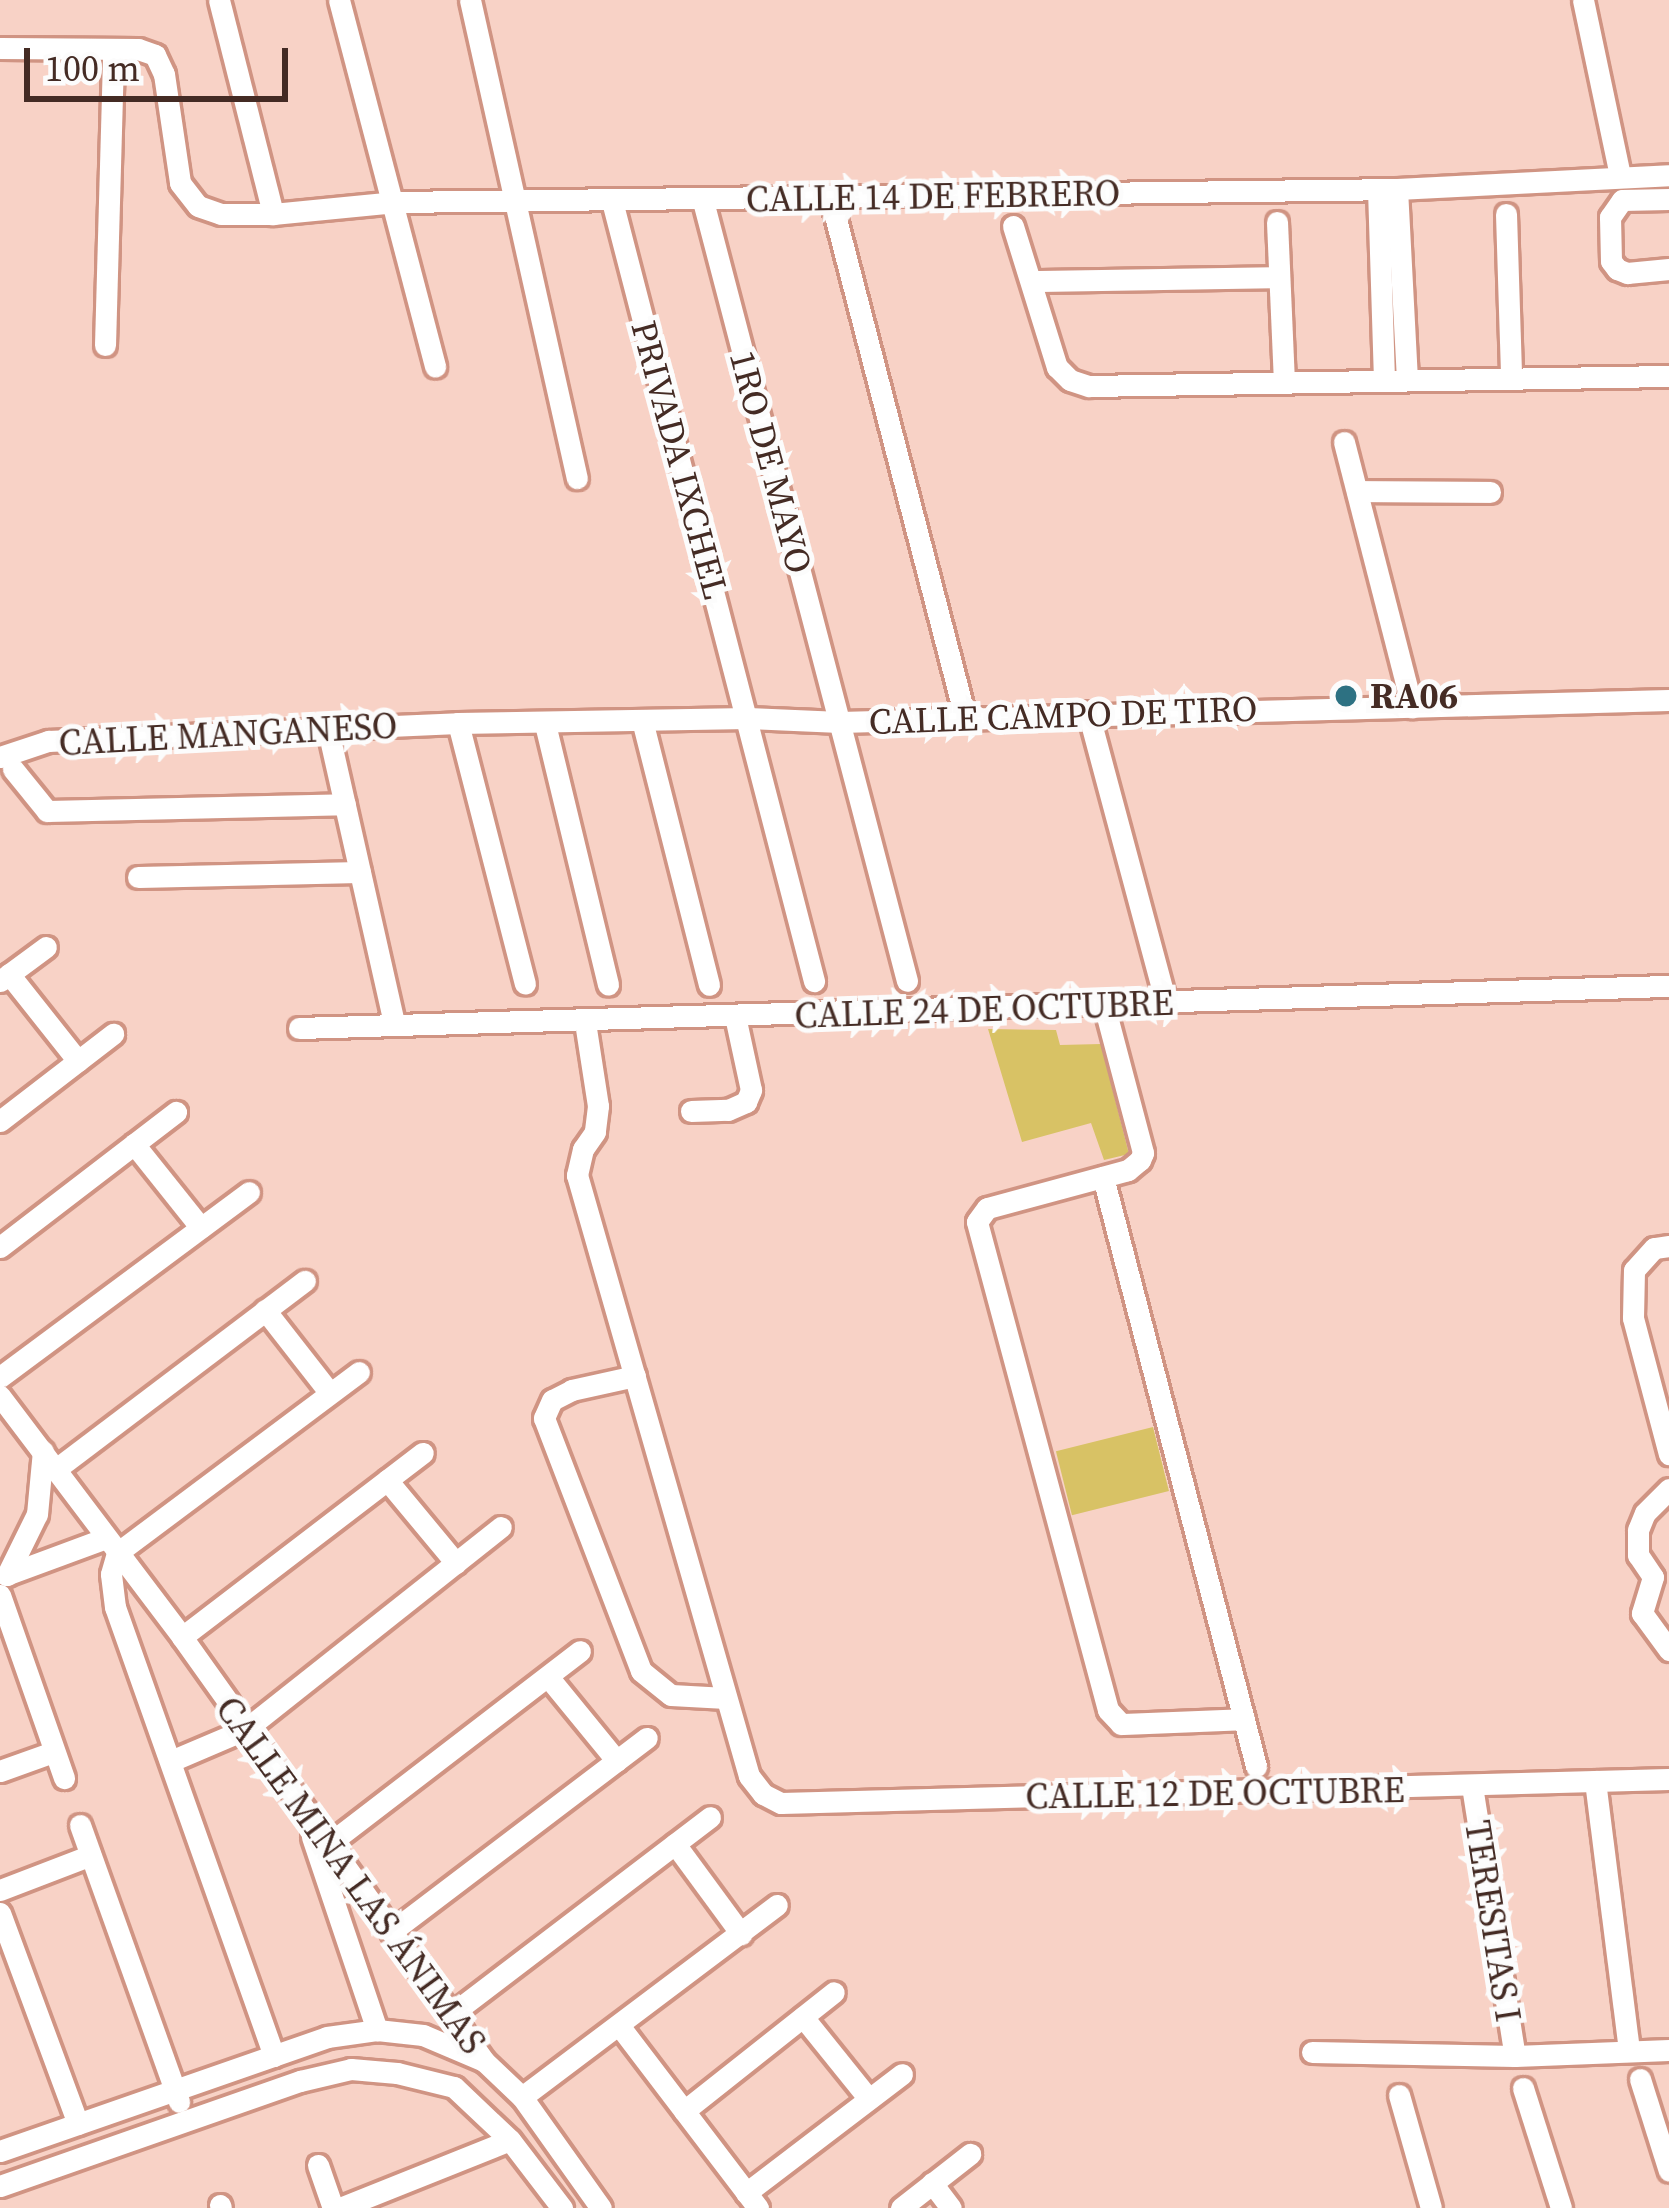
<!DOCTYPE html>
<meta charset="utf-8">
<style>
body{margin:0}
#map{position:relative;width:1669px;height:2208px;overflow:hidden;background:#f8d2c6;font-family:"Source Serif 4",serif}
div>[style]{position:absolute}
.green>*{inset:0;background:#d8c265;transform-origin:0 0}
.roads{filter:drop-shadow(3px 0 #d09483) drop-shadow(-3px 0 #d09483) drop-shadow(0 3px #d09483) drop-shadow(0 -3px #d09483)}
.minor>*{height:21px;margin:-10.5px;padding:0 10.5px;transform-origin:10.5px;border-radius:10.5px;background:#fff}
.dots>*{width:33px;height:33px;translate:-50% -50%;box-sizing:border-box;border:6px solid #fcfcfc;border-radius:50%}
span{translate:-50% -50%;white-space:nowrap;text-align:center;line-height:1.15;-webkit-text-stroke:10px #fcfcfc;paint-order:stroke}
.street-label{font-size:36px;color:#442b24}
.poi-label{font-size:36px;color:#442b24;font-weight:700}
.left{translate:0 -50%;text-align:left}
.scale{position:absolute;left:24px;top:48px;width:264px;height:54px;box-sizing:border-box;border:6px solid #442b24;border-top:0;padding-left:15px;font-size:36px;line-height:42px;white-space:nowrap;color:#442b24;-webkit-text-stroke:9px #fcfcfc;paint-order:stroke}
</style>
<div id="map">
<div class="green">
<div style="clip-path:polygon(988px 1029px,1056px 1030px,1060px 1045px,1101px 1044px,1129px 1154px,1104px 1160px,1091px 1123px,1022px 1142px)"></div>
<div style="left:1153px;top:1427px;width:66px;height:100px;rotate:76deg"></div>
</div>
<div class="roads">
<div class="minor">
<div style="left:219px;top:0;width:221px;rotate:75.8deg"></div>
<div style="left:339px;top:0;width:379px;rotate:75.3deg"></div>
<div style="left:470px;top:0;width:490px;rotate:77.4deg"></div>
<div style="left:1583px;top:0;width:180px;rotate:78.1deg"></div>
<div style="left:0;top:48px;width:138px;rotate:0.4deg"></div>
<div style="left:138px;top:49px;width:18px;rotate:19deg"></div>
<div style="left:155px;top:55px;width:21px;rotate:65deg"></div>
<div style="left:164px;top:74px;width:110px;rotate:81.6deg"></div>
<div style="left:180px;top:183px;width:29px;rotate:52deg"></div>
<div style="left:198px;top:206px;width:24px;rotate:19deg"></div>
<div style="left:221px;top:214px;width:52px"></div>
<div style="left:273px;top:214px;width:123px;rotate:-5.6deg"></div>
<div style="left:395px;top:202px;width:1002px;rotate:-0.74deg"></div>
<div style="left:1397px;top:189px;width:272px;rotate:-2.9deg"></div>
<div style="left:1378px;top:189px;width:189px;rotate:88.2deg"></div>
<div style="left:1397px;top:189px;width:189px;rotate:87deg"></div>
<div style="left:830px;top:196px;width:538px;rotate:75.47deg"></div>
<div style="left:1669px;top:199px;width:47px;rotate:178.8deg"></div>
<div style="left:1622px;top:200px;width:21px;rotate:125deg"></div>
<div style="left:1610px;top:217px;width:44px;rotate:88.7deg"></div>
<div style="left:1611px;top:261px;width:10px;rotate:53deg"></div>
<div style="left:1617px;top:269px;width:11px;rotate:22deg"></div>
<div style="left:1627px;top:273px;width:42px;rotate:-5.4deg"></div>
<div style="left:612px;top:201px;width:806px;rotate:75.48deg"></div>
<div style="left:703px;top:201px;width:806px;rotate:75.34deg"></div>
<div style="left:1506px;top:214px;width:160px;rotate:88.2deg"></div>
<div style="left:1277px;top:222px;width:160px;rotate:87.5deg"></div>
<div style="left:1013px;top:226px;width:148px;rotate:72.7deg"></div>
<div style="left:1057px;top:367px;width:18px;rotate:45deg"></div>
<div style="left:1070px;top:380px;width:20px;rotate:18deg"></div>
<div style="left:1089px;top:386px;width:580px;rotate:-0.99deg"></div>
<div style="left:1034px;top:281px;width:243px;rotate:-0.9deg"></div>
<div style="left:105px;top:345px;width:295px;rotate:-88.4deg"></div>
<div style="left:1344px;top:442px;width:274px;rotate:75.6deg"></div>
<div style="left:1357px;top:491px;width:133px;rotate:0.4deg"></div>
<div style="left:1088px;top:712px;width:302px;rotate:75deg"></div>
<div style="left:458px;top:723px;width:269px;rotate:75.6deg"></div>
<div style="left:545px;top:724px;width:268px;rotate:76.4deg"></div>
<div style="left:643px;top:724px;width:269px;rotate:75.8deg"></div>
<div style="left:328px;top:730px;width:301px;rotate:77.3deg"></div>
<div style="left:0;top:757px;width:51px;rotate:-18.4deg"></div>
<div style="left:48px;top:741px;width:410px;rotate:-2.5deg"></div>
<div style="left:458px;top:723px;width:290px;rotate:-1deg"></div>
<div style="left:748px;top:718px;width:92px;rotate:2.5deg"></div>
<div style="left:840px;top:722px;width:829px;rotate:-1.52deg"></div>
<div style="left:13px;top:769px;width:54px;rotate:51deg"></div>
<div style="left:47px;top:811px;width:298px;rotate:-1.3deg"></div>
<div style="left:138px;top:877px;width:222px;rotate:-1.3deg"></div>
<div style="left:9px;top:974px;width:111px;rotate:51.6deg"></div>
<div style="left:0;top:981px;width:57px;rotate:-36.5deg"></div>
<div style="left:1104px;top:1005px;width:153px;rotate:75.2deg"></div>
<div style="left:1143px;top:1153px;width:8px;rotate:113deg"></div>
<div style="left:1140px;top:1160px;width:16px;rotate:140deg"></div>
<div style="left:1128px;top:1170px;width:146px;rotate:164.9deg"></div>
<div style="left:987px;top:1208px;width:17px;rotate:126deg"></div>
<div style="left:977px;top:1222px;width:505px;rotate:74.97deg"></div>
<div style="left:1108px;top:1710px;width:19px;rotate:47deg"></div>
<div style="left:1121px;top:1724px;width:123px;rotate:-2.3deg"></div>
<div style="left:585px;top:1022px;width:85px;rotate:81.2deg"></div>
<div style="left:598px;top:1106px;width:26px;rotate:97deg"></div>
<div style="left:595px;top:1132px;width:21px;rotate:125deg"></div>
<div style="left:583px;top:1149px;width:27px;rotate:103deg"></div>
<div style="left:577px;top:1175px;width:625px;rotate:74.03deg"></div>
<div style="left:749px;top:1776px;width:23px;rotate:52deg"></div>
<div style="left:763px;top:1794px;width:20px;rotate:27deg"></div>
<div style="left:781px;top:1803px;width:888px;rotate:-1.55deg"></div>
<div style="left:299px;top:1028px;width:1371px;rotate:-1.76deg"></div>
<div style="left:691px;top:1111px;width:37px;rotate:-2deg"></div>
<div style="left:728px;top:1110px;width:20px;rotate:-24deg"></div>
<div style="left:746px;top:1102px;width:13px;rotate:-67deg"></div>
<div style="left:751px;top:1090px;width:76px;rotate:-102.2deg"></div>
<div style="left:0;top:1121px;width:143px;rotate:-37.6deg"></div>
<div style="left:134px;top:1144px;width:107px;rotate:51.4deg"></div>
<div style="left:1103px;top:1177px;width:609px;rotate:75.44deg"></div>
<div style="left:1669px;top:1246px;width:15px;rotate:172deg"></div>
<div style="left:1654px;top:1248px;width:30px;rotate:132deg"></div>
<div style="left:1634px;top:1270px;width:48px;rotate:91.2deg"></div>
<div style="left:1633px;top:1318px;width:141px;rotate:75.2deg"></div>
<div style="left:0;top:1247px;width:222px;rotate:-37.5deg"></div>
<div style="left:265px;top:1310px;width:104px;rotate:52deg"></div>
<div style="left:635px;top:1376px;width:65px;rotate:167.5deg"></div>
<div style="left:572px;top:1390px;width:22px;rotate:153deg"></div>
<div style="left:552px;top:1400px;width:20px;rotate:114deg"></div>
<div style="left:544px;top:1418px;width:271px;rotate:69deg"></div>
<div style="left:641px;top:1671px;width:38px;rotate:39deg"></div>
<div style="left:671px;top:1695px;width:55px;rotate:3.1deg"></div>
<div style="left:0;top:1377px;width:310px;rotate:-36.6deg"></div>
<div style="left:0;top:1396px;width:302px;rotate:52.9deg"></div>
<div style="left:182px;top:1637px;width:521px;rotate:54.54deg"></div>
<div style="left:484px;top:2061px;width:52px;rotate:43.5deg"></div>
<div style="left:522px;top:2097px;width:136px;rotate:54.6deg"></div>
<div style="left:56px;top:1469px;width:312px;rotate:-37.1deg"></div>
<div style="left:387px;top:1480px;width:108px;rotate:50.3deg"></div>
<div style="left:6px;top:1575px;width:107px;rotate:-20.3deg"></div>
<div style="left:7px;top:1575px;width:68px;rotate:-63.8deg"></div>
<div style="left:37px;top:1514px;width:63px;rotate:-84.6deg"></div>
<div style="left:1653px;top:1577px;width:27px;rotate:-124deg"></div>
<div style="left:1638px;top:1555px;width:25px;rotate:-90deg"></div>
<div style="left:1638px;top:1530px;width:18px;rotate:-68deg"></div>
<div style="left:1645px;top:1513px;width:34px;rotate:-45deg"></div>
<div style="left:1653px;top:1577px;width:38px;rotate:107deg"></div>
<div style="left:1642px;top:1613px;width:46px;rotate:53.9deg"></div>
<div style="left:0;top:1595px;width:194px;rotate:70.7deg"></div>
<div style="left:182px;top:1637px;width:303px;rotate:-37.4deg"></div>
<div style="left:549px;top:1678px;width:107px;rotate:50.7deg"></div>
<div style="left:171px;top:1761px;width:82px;rotate:-23.1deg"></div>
<div style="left:246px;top:1729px;width:325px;rotate:-38.4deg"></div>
<div style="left:0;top:1771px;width:56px;rotate:-19.7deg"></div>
<div style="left:1595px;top:1781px;width:272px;rotate:82.8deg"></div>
<div style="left:1472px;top:1786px;width:273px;rotate:81deg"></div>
<div style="left:80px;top:1825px;width:294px;rotate:70.3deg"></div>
<div style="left:312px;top:1837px;width:204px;rotate:71.4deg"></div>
<div style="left:675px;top:1844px;width:112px;rotate:53.7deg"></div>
<div style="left:326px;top:1846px;width:320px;rotate:-37.5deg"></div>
<div style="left:0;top:1890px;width:97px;rotate:-21deg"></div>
<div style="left:0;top:1913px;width:225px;rotate:69.7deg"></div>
<div style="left:391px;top:1932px;width:321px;rotate:-37.2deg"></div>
<div style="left:453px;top:2013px;width:323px;rotate:-37.3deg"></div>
<div style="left:803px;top:2017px;width:105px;rotate:51.2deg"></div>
<div style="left:621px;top:2028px;width:226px;rotate:52.7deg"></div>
<div style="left:1312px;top:2052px;width:203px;rotate:1.1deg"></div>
<div style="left:1515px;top:2056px;width:154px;rotate:-2.2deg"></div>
<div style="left:274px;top:2056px;width:476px;rotate:-109.5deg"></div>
<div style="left:115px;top:1607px;width:33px;rotate:-97deg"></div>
<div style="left:111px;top:1574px;width:22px;rotate:-74deg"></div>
<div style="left:117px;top:1553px;width:302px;rotate:-36.8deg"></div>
<div style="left:1640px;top:2079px;width:96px;rotate:72.5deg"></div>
<div style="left:1523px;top:2088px;width:126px;rotate:72.4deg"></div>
<div style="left:1399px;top:2095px;width:117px;rotate:74.2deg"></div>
<div style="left:522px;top:2097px;width:319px;rotate:-37deg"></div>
<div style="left:684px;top:2111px;width:191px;rotate:-38.4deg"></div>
<div style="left:0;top:2151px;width:346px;rotate:-19.2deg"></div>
<div style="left:327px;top:2037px;width:50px;rotate:-8deg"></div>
<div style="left:377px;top:2030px;width:46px;rotate:6.2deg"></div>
<div style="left:423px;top:2035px;width:66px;rotate:23.1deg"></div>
<div style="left:318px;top:2165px;width:46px;rotate:70.8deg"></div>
<div style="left:932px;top:2183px;width:31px;rotate:53deg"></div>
<div style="left:0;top:2186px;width:318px;rotate:-19.3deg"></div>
<div style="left:300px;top:2081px;width:52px;rotate:-13.2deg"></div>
<div style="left:351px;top:2069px;width:46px;rotate:5deg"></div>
<div style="left:397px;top:2073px;width:59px;rotate:13.8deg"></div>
<div style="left:454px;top:2087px;width:77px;rotate:43.4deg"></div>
<div style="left:510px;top:2140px;width:86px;rotate:52.6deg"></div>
<div style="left:746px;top:2193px;width:196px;rotate:-37.3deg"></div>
<div style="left:220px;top:2205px;width:3px;rotate:72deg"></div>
<div style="left:340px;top:2208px;width:183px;rotate:-21.8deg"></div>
<div style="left:901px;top:2208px;width:88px;rotate:-38deg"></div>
</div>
</div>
<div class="dots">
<div style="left:1346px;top:696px;background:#2d7182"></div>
</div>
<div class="street-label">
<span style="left:933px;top:196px;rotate:-1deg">CALLE 14 DE FEBRERO</span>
<span style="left:680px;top:460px;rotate:75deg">PRIVADA IXCHEL</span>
<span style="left:771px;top:462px;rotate:75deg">1RO DE MAYO</span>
<span style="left:1063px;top:715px;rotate:-2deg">CALLE CAMPO DE TIRO</span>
<span style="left:228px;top:734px;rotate:-3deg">CALLE MANGANESO</span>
<span style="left:984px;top:1009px;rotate:-2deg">CALLE 24 DE OCTUBRE</span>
<span style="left:1215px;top:1793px;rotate:-1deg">CALLE 12 DE OCTUBRE</span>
<span style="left:351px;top:1875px;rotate:54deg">CALLE MINA LAS ÁNIMAS</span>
<span style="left:1493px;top:1921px;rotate:81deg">TERESITAS I</span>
</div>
<div class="poi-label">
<span class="left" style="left:1370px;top:696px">RA06</span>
</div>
<div class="scale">100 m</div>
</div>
